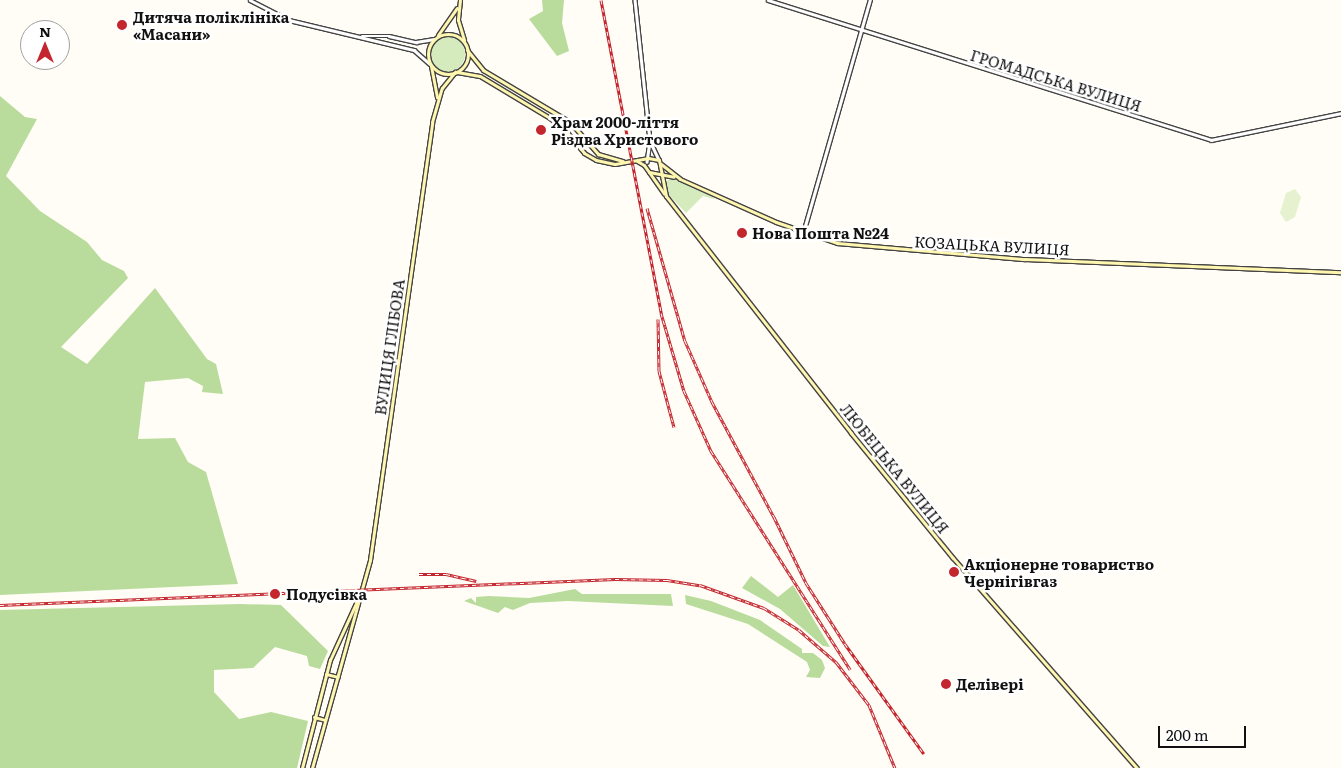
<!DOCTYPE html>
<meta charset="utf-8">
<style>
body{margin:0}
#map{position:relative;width:1341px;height:768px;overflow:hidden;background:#fffdf5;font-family:Literata,serif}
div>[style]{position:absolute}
.green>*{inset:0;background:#d5ebbd}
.round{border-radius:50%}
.forest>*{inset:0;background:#b9dc9c}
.pitch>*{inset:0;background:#e6f2cf}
.roads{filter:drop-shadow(1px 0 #444) drop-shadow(-1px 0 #444) drop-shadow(0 1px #444) drop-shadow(0 -1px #444)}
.tertiary>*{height:2.5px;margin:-1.25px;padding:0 1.25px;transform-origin:1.25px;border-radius:1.25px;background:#fff}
.secondary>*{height:3px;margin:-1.5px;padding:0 1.5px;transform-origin:1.5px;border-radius:1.5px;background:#fff6b0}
.secondary>.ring{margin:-1.5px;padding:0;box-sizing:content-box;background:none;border:3px solid #fff6b0;border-radius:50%}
.rail>*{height:3px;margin-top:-1.5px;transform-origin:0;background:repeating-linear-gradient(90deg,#fff 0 4px,#c4262e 0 8px);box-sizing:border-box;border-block:1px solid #c4262e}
.dots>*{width:14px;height:14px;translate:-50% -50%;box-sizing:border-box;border:2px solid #fff;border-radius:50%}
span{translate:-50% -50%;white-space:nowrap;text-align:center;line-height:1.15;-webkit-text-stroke:5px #fff;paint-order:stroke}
.poi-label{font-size:15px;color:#111;font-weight:700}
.left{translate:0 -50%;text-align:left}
.street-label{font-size:15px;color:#111}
.north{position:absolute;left:20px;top:20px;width:50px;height:50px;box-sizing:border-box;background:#fff;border:1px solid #a0a0a0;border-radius:50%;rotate:0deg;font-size:14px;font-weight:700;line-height:20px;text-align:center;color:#111}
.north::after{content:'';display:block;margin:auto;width:18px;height:22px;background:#c4262e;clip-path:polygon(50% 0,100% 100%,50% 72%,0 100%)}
.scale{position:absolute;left:1158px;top:726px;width:88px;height:22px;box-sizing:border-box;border:2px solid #111;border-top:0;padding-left:6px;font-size:15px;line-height:18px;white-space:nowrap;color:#111;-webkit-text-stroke:4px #fff;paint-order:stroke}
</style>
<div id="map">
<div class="green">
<div class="round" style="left:429px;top:36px;width:36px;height:36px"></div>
<div style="clip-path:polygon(671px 178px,713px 196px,714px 199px,703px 196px,686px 213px,667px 193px,664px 183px)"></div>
</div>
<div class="forest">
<div style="clip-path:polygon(542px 0,564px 0,562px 23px,569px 51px,557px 56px,529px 19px,543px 11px)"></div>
<div style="clip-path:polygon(0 96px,25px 117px,37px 119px,6px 176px,40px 211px,87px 242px,102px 260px,124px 271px,128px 278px,61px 347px,87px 364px,155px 288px,207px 359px,216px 364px,223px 394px,202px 392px,203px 386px,188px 378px,145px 382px,138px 439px,175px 438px,188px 462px,206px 472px,238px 584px,0 595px)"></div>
<div style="clip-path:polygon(751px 576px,778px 597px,793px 585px,830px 647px,823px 646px,780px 609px,742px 588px)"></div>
<div style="clip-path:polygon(575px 589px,582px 594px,671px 594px,673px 606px,568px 601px,530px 603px,513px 610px,505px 607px,498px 613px,464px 601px,471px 598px,476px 603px,476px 597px,489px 596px,529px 598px)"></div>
<div style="clip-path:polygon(685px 595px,711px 601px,760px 620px,802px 649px,802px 653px,813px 653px,822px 660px,825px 668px,820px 678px,806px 677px,810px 670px,807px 662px,748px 624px,686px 604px)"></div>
<div style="clip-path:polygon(240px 604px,281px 605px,328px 651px,320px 669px,309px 666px,307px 656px,275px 647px,253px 668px,214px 670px,214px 692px,239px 719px,271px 712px,308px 721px,297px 768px,0 768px,0 610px)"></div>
</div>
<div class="pitch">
<div style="clip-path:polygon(1295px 189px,1301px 197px,1295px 217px,1286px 222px,1280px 213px,1286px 193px)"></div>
</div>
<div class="roads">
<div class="tertiary">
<div style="left:250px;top:0;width:44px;rotate:27.1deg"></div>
<div style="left:289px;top:20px;width:129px;rotate:13.5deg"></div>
<div style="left:414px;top:50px;width:21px;rotate:41deg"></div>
<div style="left:635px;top:0;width:142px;rotate:83.9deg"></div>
<div style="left:650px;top:141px;width:21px;rotate:98deg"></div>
<div style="left:768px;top:0;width:465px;rotate:17.5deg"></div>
<div style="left:1211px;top:140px;width:133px;rotate:-11.7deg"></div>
<div style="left:362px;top:36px;width:27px"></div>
<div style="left:389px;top:36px;width:28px;rotate:13deg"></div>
<div style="left:416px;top:42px;width:18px;rotate:-9deg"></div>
<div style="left:652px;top:145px;width:17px;rotate:65deg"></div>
<div style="left:803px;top:233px;width:242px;rotate:-74deg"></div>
</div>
<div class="secondary">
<div style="left:460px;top:0;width:20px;rotate:96deg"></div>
<div style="left:458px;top:20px;width:21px;rotate:73deg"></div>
<div class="ring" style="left:428px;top:34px;width:37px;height:37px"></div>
<div style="left:438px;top:35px;width:33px;rotate:-55deg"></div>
<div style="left:467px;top:50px;width:26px;rotate:51deg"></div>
<div style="left:483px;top:70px;width:101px;rotate:30.9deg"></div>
<div style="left:570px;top:122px;width:43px;rotate:48.8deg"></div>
<div style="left:598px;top:154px;width:26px;rotate:16deg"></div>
<div style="left:431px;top:66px;width:32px;rotate:79deg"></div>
<div style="left:457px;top:72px;width:23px;rotate:10deg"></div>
<div style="left:480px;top:76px;width:82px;rotate:31deg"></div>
<div style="left:550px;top:118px;width:19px;rotate:39deg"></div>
<div style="left:565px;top:130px;width:30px;rotate:50deg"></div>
<div style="left:584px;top:153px;width:14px;rotate:30deg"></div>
<div style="left:596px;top:160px;width:19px;rotate:12deg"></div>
<div style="left:615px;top:164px;width:34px;rotate:-10deg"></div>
<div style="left:648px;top:158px;width:11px;rotate:10deg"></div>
<div style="left:659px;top:160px;width:37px;rotate:79deg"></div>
<div style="left:666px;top:196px;width:301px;rotate:52deg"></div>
<div style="left:851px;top:433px;width:161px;rotate:50.8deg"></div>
<div style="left:953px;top:558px;width:279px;rotate:48.8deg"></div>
<div style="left:637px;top:161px;width:8px;rotate:30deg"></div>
<div style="left:644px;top:165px;width:35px;rotate:55deg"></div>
<div style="left:661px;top:164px;width:24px;rotate:38deg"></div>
<div style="left:680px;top:179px;width:105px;rotate:24.1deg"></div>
<div style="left:776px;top:222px;width:65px;rotate:19deg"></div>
<div style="left:837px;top:243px;width:189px;rotate:4.9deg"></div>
<div style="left:1025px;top:259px;width:316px;rotate:2.4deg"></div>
<div style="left:649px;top:172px;width:25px;rotate:11deg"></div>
<div style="left:326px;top:674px;width:12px;rotate:14deg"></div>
<div style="left:314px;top:717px;width:11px;rotate:15deg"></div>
<div style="left:302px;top:768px;width:112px;rotate:-75.5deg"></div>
<div style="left:330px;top:660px;width:65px;rotate:-65.4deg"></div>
<div style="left:312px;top:768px;width:216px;rotate:-74.4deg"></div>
<div style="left:370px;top:560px;width:442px;rotate:-81.9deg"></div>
<div style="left:432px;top:122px;width:35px;rotate:-74deg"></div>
<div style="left:442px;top:88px;width:21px;rotate:-51deg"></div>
</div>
</div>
<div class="rail">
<div style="left:601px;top:0;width:319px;rotate:79.1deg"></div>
<div style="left:661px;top:313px;width:81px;rotate:73.6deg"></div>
<div style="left:684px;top:391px;width:66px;rotate:65.8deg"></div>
<div style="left:711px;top:451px;width:259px;rotate:57.5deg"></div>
<div style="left:647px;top:208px;width:138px;rotate:74.1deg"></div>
<div style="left:685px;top:341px;width:67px;rotate:66.1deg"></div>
<div style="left:712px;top:402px;width:131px;rotate:61.7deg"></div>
<div style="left:774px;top:517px;width:73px;rotate:64.1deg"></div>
<div style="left:806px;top:583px;width:72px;rotate:57.4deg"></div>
<div style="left:845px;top:644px;width:135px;rotate:54.3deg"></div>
<div style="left:658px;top:319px;width:52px;rotate:88.9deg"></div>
<div style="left:659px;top:371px;width:58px;rotate:75deg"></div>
<div style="left:419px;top:574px;width:27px"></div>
<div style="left:446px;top:574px;width:31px;rotate:13deg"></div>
<div style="left:0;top:605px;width:616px;rotate:-2.42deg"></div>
<div style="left:615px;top:579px;width:52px;rotate:1.1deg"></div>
<div style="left:667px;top:580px;width:33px;rotate:9deg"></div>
<div style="left:700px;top:585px;width:68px;rotate:19.8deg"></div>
<div style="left:764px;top:608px;width:41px;rotate:32.2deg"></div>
<div style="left:799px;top:630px;width:49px;rotate:40.9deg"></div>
<div style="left:836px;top:662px;width:54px;rotate:52.5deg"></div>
<div style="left:869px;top:705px;width:68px;rotate:67.6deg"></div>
</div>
<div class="dots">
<div style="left:122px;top:25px;background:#c4262e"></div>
<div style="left:541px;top:130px;background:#c4262e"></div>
<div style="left:742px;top:233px;background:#c4262e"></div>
<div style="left:954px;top:572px;background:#c4262e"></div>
<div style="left:275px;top:594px;background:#c4262e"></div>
<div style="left:946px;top:684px;background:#c4262e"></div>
</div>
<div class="poi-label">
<span class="left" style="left:133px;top:25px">Дитяча поліклініка<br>«Масани»</span>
<span class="left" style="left:551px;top:130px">Храм 2000-ліття<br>Різдва Христового</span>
<span class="left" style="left:752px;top:233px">Нова Пошта №24</span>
<span class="left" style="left:964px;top:572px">Акціонерне товариство<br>Чернігівгаз</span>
<span class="left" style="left:286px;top:594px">Подусівка</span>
<span class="left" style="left:956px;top:684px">Делівері</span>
</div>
<div class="street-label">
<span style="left:1056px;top:80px;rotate:17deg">ГРОМАДСЬКА ВУЛИЦЯ</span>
<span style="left:992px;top:245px;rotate:3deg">КОЗАЦЬКА ВУЛИЦЯ</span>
<span style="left:389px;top:347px;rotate:-82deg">ВУЛИЦЯ ГЛІБОВА</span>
<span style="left:895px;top:468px;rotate:51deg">ЛЮБЕЦЬКА ВУЛИЦЯ</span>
</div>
<div class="north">N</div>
<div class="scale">200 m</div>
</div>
